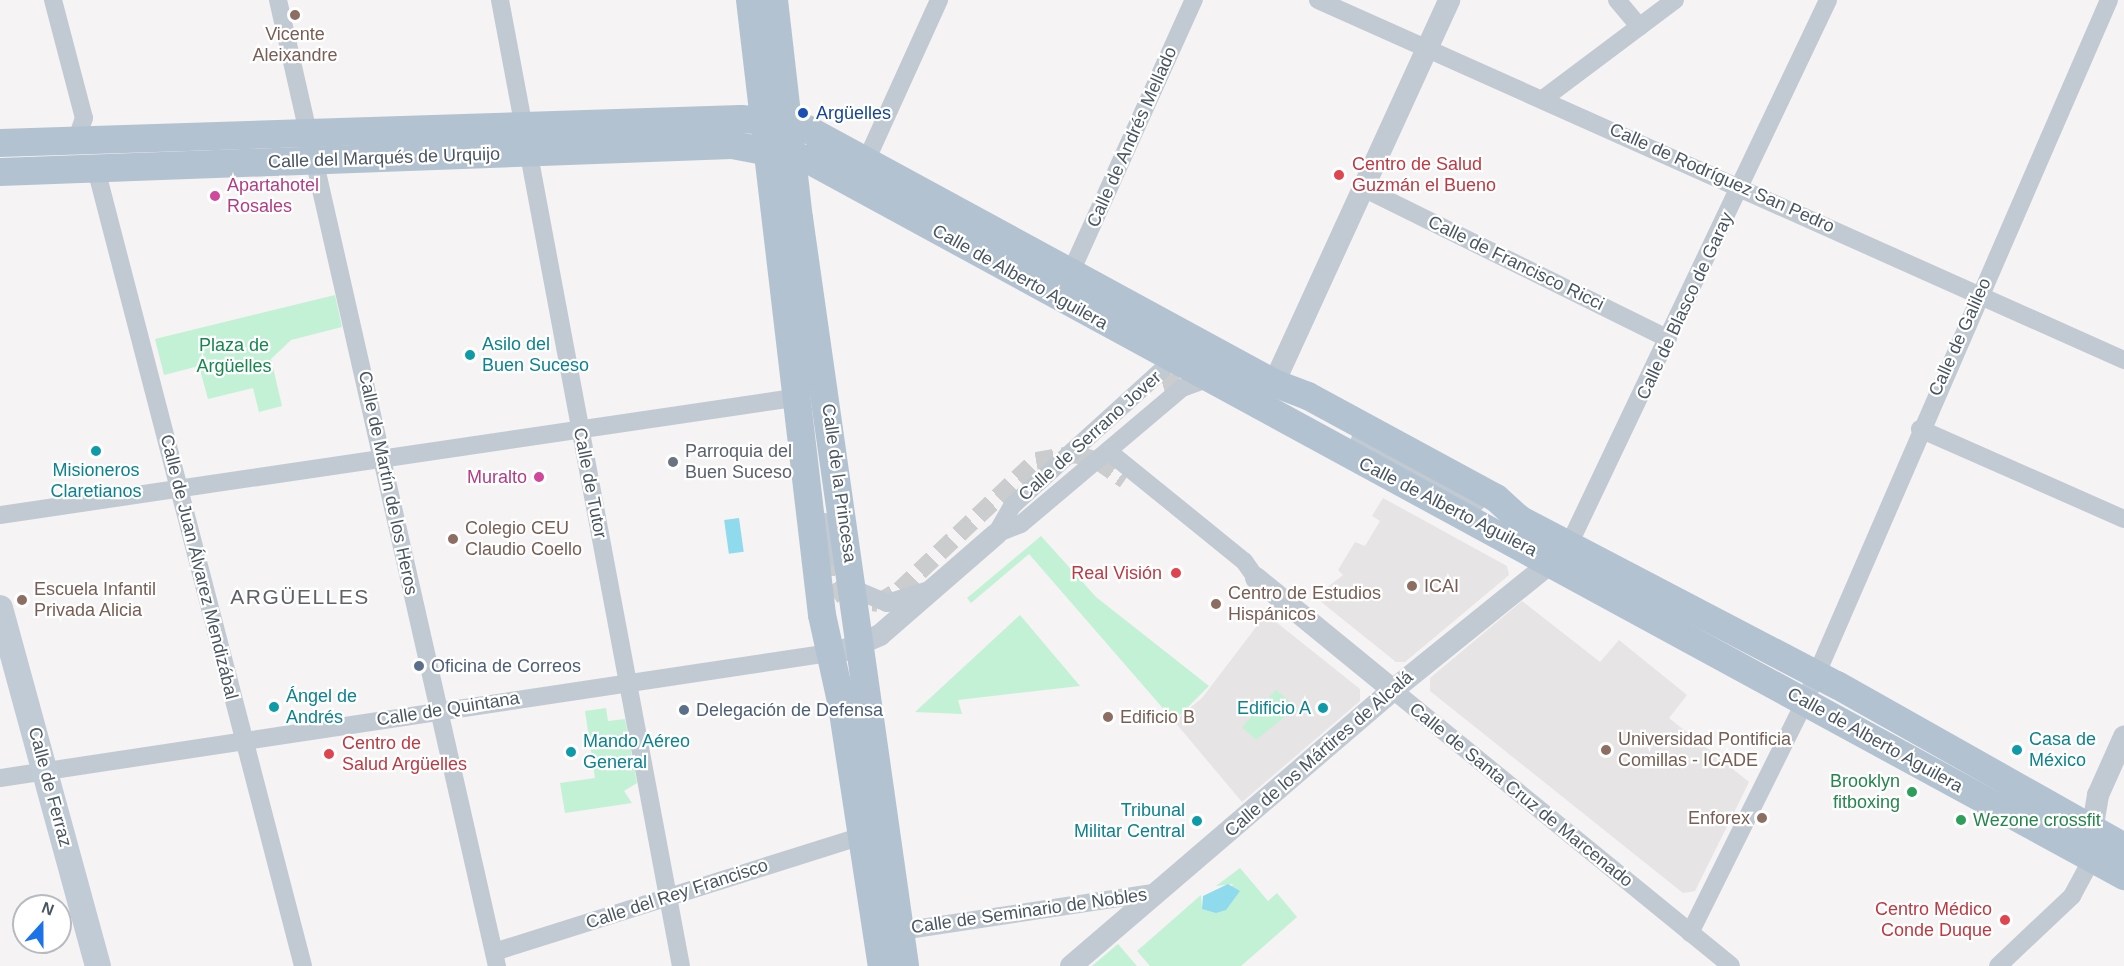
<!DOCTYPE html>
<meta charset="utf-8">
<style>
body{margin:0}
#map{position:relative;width:2124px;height:966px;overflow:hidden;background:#f5f3f3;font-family:Helvetica,sans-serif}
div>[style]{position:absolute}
.education>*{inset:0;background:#e6e4e5}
.green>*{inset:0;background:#c3f1d5}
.water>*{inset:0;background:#90daee;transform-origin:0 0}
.minor-tunnel>*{height:18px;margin-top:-9px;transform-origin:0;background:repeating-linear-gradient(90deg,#caccce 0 18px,transparent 0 27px)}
.minor>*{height:18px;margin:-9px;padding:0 9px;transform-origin:9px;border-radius:9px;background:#c1cad2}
.tertiary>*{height:22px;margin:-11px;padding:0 11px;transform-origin:11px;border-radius:11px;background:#c1cad2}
.secondary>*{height:26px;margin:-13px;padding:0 13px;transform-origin:13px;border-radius:13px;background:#c1cbd6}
.primary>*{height:28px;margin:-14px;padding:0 14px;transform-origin:14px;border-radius:14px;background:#b3c2d1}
.dots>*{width:16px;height:16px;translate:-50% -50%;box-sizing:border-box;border:3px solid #fff;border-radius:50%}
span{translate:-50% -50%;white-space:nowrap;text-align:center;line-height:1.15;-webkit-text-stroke:4.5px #fff;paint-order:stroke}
.education-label{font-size:18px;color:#785e54}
.left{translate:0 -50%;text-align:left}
.right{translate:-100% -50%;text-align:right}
.transit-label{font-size:18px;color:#164399}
.street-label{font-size:18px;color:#4a5661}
.health-label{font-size:18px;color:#be3a42}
.hotel-label{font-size:18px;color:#b23c85}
.culture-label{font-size:18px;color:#0d838f}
.park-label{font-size:18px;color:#17864f}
.worship-label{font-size:18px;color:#5b616d}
.service-label{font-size:18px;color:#4e5e75}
.leisure-label{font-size:18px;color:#27864d}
.quarter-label{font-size:21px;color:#5f6368;letter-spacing:1.5px}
.north{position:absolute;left:12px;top:894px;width:60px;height:60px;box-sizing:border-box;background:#fff;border:2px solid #b7bbc0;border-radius:50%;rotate:21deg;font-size:16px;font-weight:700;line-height:24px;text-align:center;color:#4a5661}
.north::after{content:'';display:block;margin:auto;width:21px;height:27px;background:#1a73e8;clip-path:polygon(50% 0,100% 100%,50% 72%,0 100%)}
</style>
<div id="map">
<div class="education">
<div style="clip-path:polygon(1383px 498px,1507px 566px,1509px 575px,1405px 662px,1396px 662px,1315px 597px,1343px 575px,1338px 570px,1355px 542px,1365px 546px,1380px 521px,1372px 516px)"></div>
<div style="clip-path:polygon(1522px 601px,1600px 662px,1619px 640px,1687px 695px,1669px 718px,1749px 782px,1695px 891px,1683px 893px,1430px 691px,1430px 678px)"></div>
<div style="clip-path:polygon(1266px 614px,1360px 689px,1360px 701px,1242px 802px,1174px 721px,1202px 698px)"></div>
</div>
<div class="green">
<div style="clip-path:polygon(335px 295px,342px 327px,291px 340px,271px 359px,282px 406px,259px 412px,253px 388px,208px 399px,199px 366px,164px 375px,155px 339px)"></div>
<div style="clip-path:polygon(1041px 536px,1096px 597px,1209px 686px,1174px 721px,1029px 554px,971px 603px,967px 598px)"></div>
<div style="clip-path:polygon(1020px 615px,1080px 686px,958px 700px,962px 714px,915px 712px)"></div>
<div style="clip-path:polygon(1276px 690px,1297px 707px,1256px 740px,1242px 727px)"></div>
<div style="clip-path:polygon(606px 708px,608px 721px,625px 719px,637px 783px,624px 791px,632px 803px,565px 813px,560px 783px,595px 778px,585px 711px)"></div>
<div style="clip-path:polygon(1240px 868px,1268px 901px,1277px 893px,1297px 917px,1241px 966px,1150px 966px,1137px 951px,1201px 895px,1202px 908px,1234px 884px,1216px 886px)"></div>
<div style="clip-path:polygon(1118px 944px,1137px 966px,1092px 966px)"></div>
</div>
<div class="water">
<div style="left:739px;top:518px;width:34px;height:15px;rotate:82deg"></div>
<div style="clip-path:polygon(1228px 884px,1240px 891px,1226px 910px,1216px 913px,1202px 909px,1203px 896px)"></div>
</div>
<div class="minor-tunnel">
<div style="left:1163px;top:386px;width:41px;rotate:-17.1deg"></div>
<div style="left:830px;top:558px;width:25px;rotate:81deg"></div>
<div style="left:834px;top:583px;width:20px;rotate:53deg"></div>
<div style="left:846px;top:599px;width:32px;rotate:7deg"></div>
<div style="left:878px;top:603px;width:26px;rotate:-31deg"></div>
<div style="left:900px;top:590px;width:187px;rotate:-43.5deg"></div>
<div style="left:1036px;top:461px;width:40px;rotate:-10deg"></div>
<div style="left:1075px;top:454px;width:24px;rotate:17deg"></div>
<div style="left:1098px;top:461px;width:33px;rotate:35deg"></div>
</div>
<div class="minor">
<div style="left:53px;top:0;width:122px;rotate:75.3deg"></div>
<div style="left:84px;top:118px;width:24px;rotate:109deg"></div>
<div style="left:278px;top:0;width:991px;rotate:77.23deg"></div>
<div style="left:500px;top:0;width:983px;rotate:79.39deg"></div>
<div style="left:1318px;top:0;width:883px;rotate:24.07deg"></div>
<div style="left:1617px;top:0;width:35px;rotate:50deg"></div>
<div style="left:1543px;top:99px;width:165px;rotate:-36.9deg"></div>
<div style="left:866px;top:161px;width:177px;rotate:-65.6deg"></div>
<div style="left:96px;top:169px;width:823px;rotate:75.44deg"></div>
<div style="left:1363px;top:188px;width:340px;rotate:26.3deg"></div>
<div style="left:1070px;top:274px;width:301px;rotate:-65.7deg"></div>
<div style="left:1920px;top:429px;width:223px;rotate:23.8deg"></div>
<div style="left:1360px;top:440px;width:132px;rotate:28.1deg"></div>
<div style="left:1108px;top:451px;width:175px;rotate:39deg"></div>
<div style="left:1244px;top:561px;width:21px;rotate:55deg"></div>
<div style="left:0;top:515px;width:802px;rotate:-8.39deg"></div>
<div style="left:825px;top:522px;width:36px;rotate:82deg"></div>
<div style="left:996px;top:534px;width:32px;rotate:-60deg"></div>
<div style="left:1012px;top:506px;width:216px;rotate:-42.2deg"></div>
<div style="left:1172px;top:361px;width:11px;rotate:10deg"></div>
<div style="left:996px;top:534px;width:27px;rotate:-22deg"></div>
<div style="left:1021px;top:524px;width:211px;rotate:-40.2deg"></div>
<div style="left:1182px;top:388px;width:32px;rotate:-20deg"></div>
<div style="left:1565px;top:553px;width:612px;rotate:-64.56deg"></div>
<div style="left:854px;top:589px;width:36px;rotate:23deg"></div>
<div style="left:887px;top:603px;width:47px;rotate:-17.3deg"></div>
<div style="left:1393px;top:690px;width:436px;rotate:39.2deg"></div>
<div style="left:0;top:778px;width:838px;rotate:-8.57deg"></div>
<div style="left:901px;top:931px;width:260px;rotate:-8.6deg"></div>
<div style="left:1690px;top:933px;width:259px;rotate:-63.6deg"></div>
<div style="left:1805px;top:701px;width:764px;rotate:-66.56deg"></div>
<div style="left:494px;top:952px;width:385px;rotate:-17.5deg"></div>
<div style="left:1998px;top:966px;width:102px;rotate:-43.4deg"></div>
<div style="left:2072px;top:896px;width:42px;rotate:-61.6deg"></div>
</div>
<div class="tertiary">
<div style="left:1274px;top:383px;width:421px;rotate:-65.4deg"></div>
<div style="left:1256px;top:578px;width:177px;rotate:39.3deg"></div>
<div style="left:845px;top:650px;width:38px;rotate:-23deg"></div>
<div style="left:880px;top:635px;width:154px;rotate:-41deg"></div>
<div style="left:2090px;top:843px;width:49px;rotate:-80.5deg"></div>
<div style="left:2098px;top:795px;width:64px;rotate:-65.9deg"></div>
<div style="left:1071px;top:966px;width:424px;rotate:-40.6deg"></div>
<div style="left:1393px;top:690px;width:206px;rotate:-38.9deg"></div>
</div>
<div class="secondary">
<div style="left:0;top:608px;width:371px;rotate:74.7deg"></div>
</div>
<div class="primary">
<div style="left:750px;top:0;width:619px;rotate:83.32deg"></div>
<div style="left:822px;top:615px;width:93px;rotate:77.6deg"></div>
<div style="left:842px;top:706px;width:263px;rotate:81.3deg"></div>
<div style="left:774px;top:0;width:219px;rotate:83.5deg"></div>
<div style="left:799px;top:218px;width:755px;rotate:81.93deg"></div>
<div style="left:0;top:143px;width:741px;rotate:-1.86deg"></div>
<div style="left:741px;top:119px;width:55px;rotate:4.2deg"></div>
<div style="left:796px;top:123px;width:544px;rotate:28.54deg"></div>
<div style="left:1274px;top:383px;width:36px;rotate:21deg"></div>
<div style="left:1308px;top:396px;width:214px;rotate:28.5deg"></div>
<div style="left:1496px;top:498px;width:31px;rotate:42deg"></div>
<div style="left:1519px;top:519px;width:359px;rotate:27.6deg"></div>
<div style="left:1837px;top:685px;width:330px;rotate:29.4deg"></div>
<div style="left:0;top:172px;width:732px;rotate:-2.11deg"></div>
<div style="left:732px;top:145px;width:76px;rotate:10.6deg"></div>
<div style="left:807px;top:159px;width:1500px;rotate:28.56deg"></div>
</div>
<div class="dots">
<div style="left:295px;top:15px;background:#8d6e63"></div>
<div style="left:803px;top:113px;background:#1a4fb4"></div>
<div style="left:1339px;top:175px;background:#e0444e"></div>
<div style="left:215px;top:196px;background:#d1479c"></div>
<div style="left:470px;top:355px;background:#0f9aa8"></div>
<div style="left:96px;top:451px;background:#0f9aa8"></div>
<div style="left:673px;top:462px;background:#6b7280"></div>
<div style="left:539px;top:477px;background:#d1479c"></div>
<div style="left:453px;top:539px;background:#8d6e63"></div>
<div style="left:1176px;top:573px;background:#e0444e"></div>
<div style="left:1412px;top:586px;background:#8d6e63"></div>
<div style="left:22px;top:600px;background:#8d6e63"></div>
<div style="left:1216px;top:604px;background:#8d6e63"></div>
<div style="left:419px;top:666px;background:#5c6f8a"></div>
<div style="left:274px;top:707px;background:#0f9aa8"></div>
<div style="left:1323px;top:708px;background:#0f9aa8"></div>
<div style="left:684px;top:710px;background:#5c6f8a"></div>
<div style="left:1108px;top:717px;background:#8d6e63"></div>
<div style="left:1606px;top:750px;background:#8d6e63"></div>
<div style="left:2017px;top:750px;background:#0f9aa8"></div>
<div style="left:571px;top:752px;background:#0f9aa8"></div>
<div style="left:329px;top:754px;background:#e0444e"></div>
<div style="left:1912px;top:792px;background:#2e9e5b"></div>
<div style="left:1762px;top:818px;background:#8d6e63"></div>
<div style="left:1961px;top:820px;background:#2e9e5b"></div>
<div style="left:1197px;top:821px;background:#0f9aa8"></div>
<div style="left:2005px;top:920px;background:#e0444e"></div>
</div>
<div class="education-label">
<span style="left:295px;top:45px">Vicente<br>Aleixandre</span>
<span class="left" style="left:465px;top:539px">Colegio CEU<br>Claudio Coello</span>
<span class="left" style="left:1424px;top:586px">ICAI</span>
<span class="left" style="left:34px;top:600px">Escuela Infantil<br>Privada Alicia</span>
<span class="left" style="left:1228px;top:604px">Centro de Estudios<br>Hispánicos</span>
<span class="left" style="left:1120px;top:717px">Edificio B</span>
<span class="left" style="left:1618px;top:750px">Universidad Pontificia<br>Comillas - ICADE</span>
<span class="right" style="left:1750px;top:818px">Enforex</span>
</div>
<div class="transit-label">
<span class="left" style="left:816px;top:113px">Argüelles</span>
</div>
<div class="street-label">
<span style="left:1132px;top:137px;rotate:-66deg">Calle de Andrés Mellado</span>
<span style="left:384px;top:158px;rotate:-2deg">Calle del Marqués de Urquijo</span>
<span style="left:1722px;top:178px;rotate:24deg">Calle de Rodríguez San Pedro</span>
<span style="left:1516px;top:263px;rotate:26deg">Calle de Francisco Ricci</span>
<span style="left:1020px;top:277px;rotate:29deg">Calle de Alberto Aguilera</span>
<span style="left:1685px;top:306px;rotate:-65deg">Calle de Blasco de Garay</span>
<span style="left:1960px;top:337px;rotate:-66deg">Calle de Galileo</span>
<span style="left:1090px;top:436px;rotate:-42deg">Calle de Serrano Jover</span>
<span style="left:388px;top:483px;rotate:78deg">Calle de Martín de los Heros</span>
<span style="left:590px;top:483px;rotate:79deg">Calle de Tutor</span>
<span style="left:839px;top:483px;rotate:82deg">Calle de la Princesa</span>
<span style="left:1448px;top:507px;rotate:27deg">Calle de Alberto Aguilera</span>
<span style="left:199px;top:567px;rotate:76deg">Calle de Juan Álvarez Mendizábal</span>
<span style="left:448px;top:709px;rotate:-9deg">Calle de Quintana</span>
<span style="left:1875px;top:740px;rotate:29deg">Calle de Alberto Aguilera</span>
<span style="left:1319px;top:754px;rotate:-41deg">Calle de los Mártires de Alcalá</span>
<span style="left:50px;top:787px;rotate:75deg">Calle de Ferraz</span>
<span style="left:1521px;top:795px;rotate:39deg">Calle de Santa Cruz de Marcenado</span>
<span style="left:677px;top:894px;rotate:-18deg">Calle del Rey Francisco</span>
<span style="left:1029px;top:911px;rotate:-8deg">Calle de Seminario de Nobles</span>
</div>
<div class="health-label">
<span class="left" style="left:1352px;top:175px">Centro de Salud<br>Guzmán el Bueno</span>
<span class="right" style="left:1162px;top:573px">Real Visión</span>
<span class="left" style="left:342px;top:754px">Centro de<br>Salud Argüelles</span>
<span class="right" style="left:1992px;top:920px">Centro Médico<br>Conde Duque</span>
</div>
<div class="hotel-label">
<span class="left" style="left:227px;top:196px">Apartahotel<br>Rosales</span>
<span class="right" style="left:527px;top:477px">Muralto</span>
</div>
<div class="culture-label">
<span class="left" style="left:482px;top:355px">Asilo del<br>Buen Suceso</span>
<span style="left:96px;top:481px">Misioneros<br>Claretianos</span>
<span class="left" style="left:286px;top:707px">Ángel de<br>Andrés</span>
<span class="right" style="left:1311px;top:708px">Edificio A</span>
<span class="left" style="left:2029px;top:750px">Casa de<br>México</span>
<span class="left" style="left:583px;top:752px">Mando Aéreo<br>General</span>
<span class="right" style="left:1185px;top:821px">Tribunal<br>Militar Central</span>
</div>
<div class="park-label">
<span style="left:234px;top:356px">Plaza de<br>Argüelles</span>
</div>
<div class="worship-label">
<span class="left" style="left:685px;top:462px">Parroquia del<br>Buen Suceso</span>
</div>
<div class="service-label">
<span class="left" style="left:431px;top:666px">Oficina de Correos</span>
<span class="left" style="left:696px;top:710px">Delegación de Defensa</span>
</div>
<div class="leisure-label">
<span class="right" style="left:1900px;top:792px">Brooklyn<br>fitboxing</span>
<span class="left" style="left:1973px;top:820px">Wezone crossfit</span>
</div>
<div class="quarter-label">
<span style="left:300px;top:597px">ARGÜELLES</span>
</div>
<div class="north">N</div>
</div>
